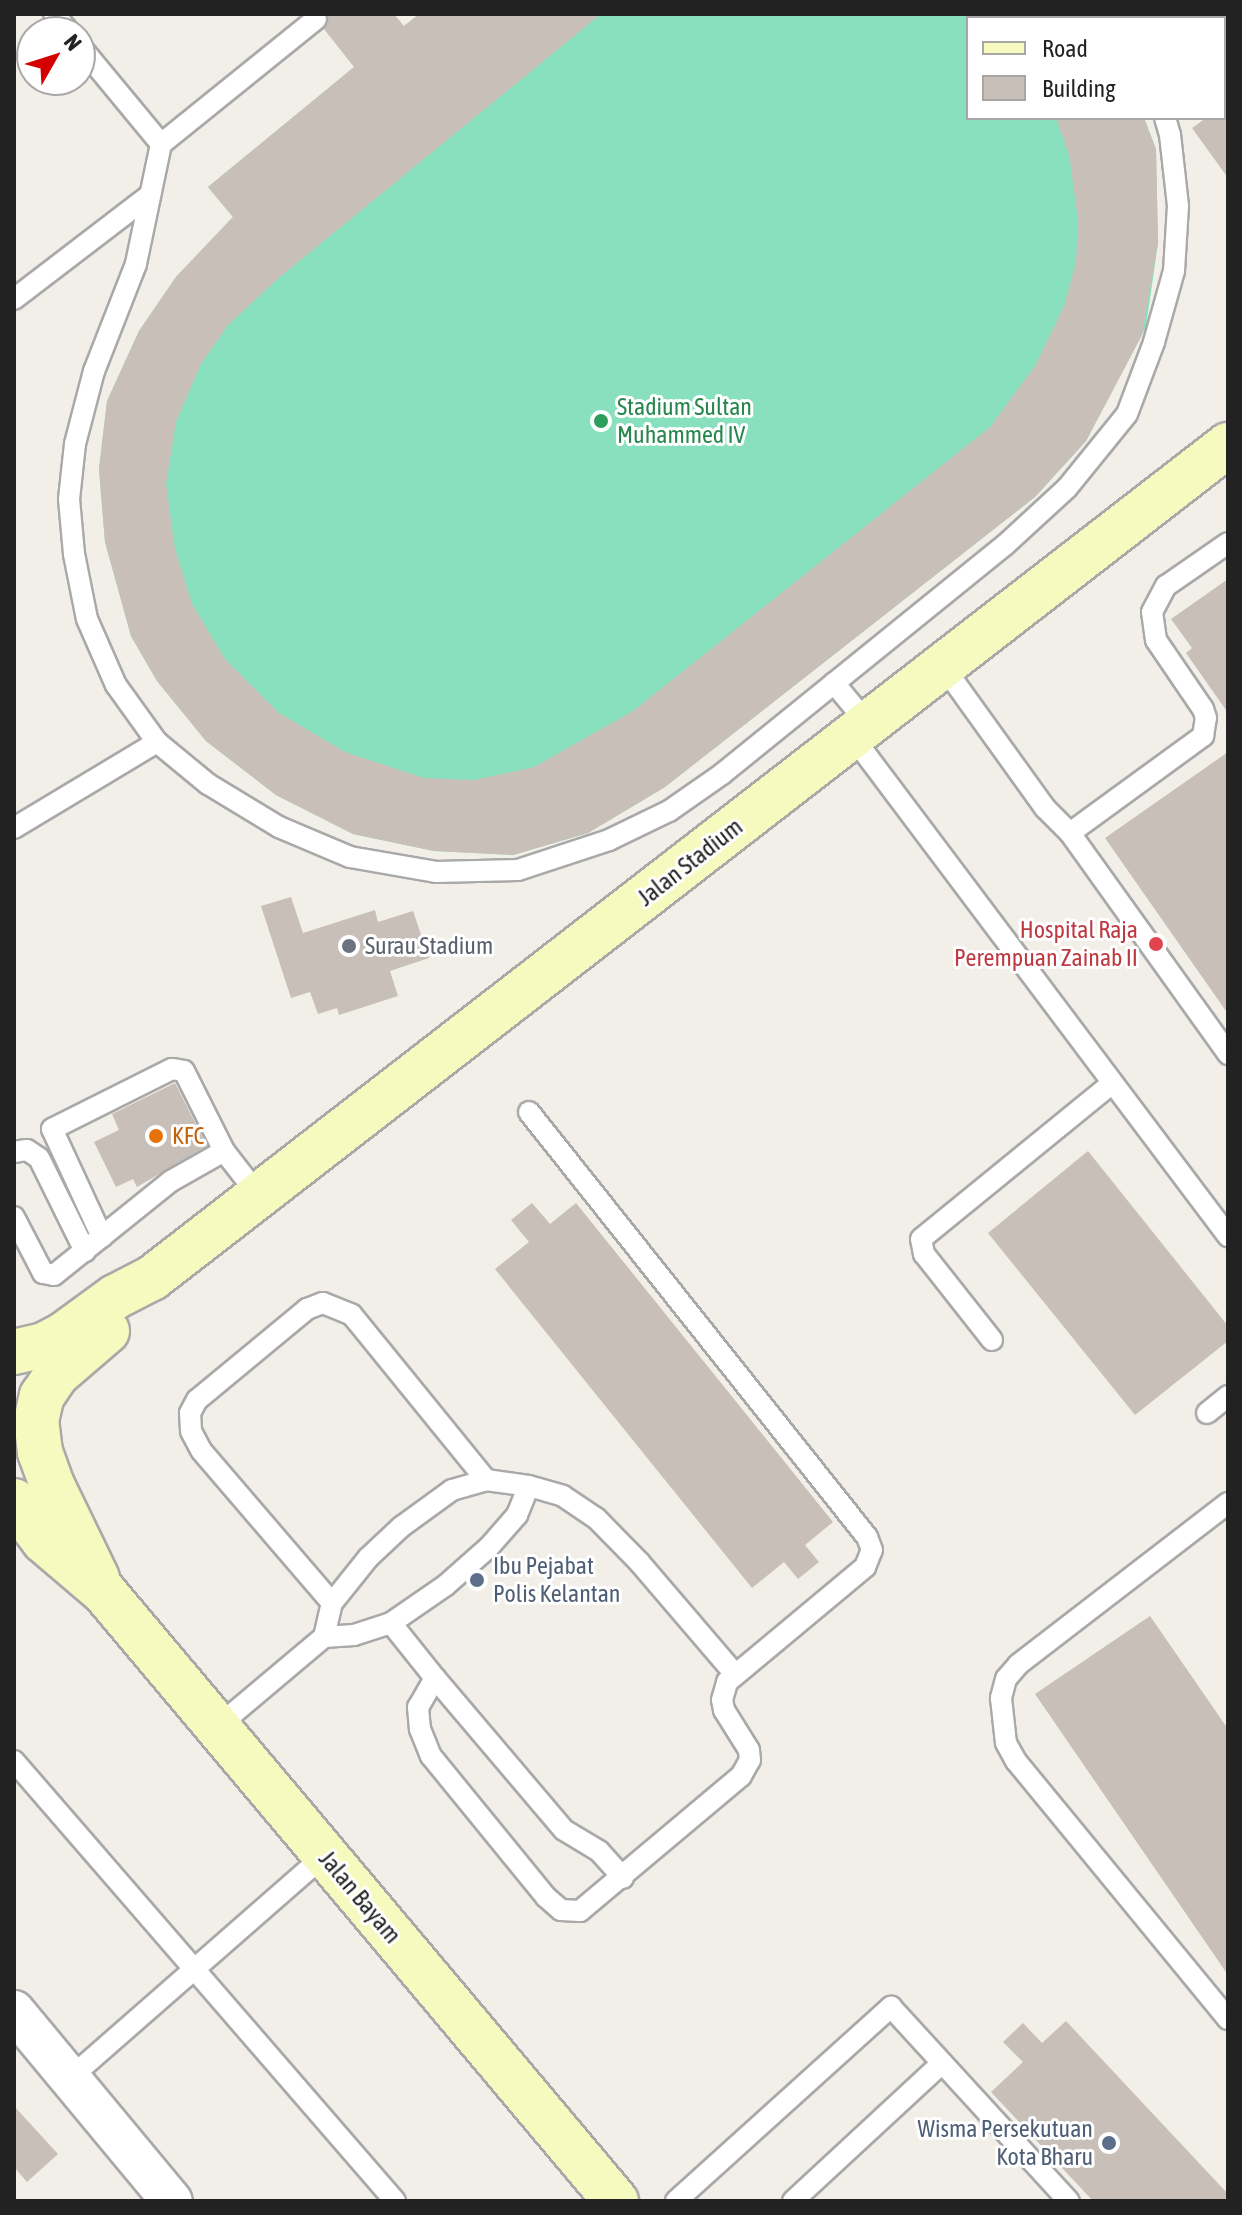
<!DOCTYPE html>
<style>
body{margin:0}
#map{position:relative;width:1242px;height:2215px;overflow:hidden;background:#f2efe9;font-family:"Asap Condensed",sans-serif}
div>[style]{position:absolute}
.pitch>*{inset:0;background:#88e0be}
.building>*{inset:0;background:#c7bfb8}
.roads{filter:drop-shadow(2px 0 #a9a9a9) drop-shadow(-2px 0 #a9a9a9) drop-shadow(0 2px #a9a9a9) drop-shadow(0 -2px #a9a9a9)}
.lane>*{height:20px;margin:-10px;padding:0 10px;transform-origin:10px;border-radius:10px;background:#fff}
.street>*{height:40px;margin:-20px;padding:0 20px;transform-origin:20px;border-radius:20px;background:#fff}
.secondary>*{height:44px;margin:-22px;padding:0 22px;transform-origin:22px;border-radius:22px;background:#f7fabf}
.dots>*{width:22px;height:22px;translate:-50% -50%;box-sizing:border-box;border:4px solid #fff;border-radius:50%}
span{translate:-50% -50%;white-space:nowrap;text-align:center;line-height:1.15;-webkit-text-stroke:6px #fff;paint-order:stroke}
.leisure-label{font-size:24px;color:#27864d}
.left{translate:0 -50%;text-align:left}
.street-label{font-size:24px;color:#222}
.health-label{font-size:24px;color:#be3a42}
.right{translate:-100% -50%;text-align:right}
.worship-label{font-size:24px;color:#5b616d}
.food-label{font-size:24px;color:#c56008}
.service-label{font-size:24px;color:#4e5e75}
.frame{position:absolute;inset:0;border:16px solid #222;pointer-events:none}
.legend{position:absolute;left:966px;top:16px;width:260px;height:104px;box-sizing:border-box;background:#fff;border:2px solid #a7a7a7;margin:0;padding:10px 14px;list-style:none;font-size:24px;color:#222}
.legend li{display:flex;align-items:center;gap:16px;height:40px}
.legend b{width:40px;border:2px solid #a7a7a7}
.north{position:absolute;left:16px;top:16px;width:80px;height:80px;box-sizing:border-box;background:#fff;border:2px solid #a7a7a7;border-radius:50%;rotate:51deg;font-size:22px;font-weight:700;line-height:32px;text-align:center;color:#222}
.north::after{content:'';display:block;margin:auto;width:28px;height:36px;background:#d40000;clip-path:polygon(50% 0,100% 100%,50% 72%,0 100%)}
</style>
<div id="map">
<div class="pitch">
<div style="clip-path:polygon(419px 14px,1090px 14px,1093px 18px,968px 18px,968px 118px,1144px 118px,1156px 149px,1158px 243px,1146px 327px,1086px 441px,1035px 497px,665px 787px,588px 833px,513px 855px,434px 851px,353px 834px,276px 795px,206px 741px,157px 681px,131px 636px,105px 542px,99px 469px,107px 401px,139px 331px,176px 277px,233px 217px,208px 187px)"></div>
</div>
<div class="building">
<div style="clip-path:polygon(328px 14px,394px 14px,404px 26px,419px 14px,601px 14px,281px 276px,228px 325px,201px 364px,176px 422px,166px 484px,175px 549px,192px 604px,225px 659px,279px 713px,345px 752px,424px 778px,474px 780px,534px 767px,633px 711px,990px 427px,1035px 366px,1064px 306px,1076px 262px,1078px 220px,1069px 155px,1056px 118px,1144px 118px,1156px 149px,1158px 243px,1142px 335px,1086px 441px,1035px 497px,665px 787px,588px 833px,513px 855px,434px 851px,353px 834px,276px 795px,206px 741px,157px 681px,131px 636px,105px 542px,99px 469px,107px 401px,139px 331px,176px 277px,233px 217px,208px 187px,354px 67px,324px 29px,328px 23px)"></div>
<div style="clip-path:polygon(1228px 102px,1228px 178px,1192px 128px,1206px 118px,1224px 118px,1224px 105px)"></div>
<div style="clip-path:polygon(1228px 579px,1228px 713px,1186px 653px,1192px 648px,1171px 619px)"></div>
<div style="clip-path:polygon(1228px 752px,1228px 1014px,1105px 838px)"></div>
<div style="clip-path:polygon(291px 897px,303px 933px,375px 910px,378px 922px,413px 911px,429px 958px,390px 971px,398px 996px,339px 1015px,337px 1008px,318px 1014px,310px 992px,291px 998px,261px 906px)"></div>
<div style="clip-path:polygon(175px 1083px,207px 1146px,137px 1187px,133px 1179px,116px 1187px,94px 1142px,119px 1130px,112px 1114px)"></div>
<div style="clip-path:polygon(1088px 1151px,1228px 1326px,1228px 1341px,1135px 1415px,988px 1233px)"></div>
<div style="clip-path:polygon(532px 1203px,550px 1224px,576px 1203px,833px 1522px,805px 1545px,819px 1562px,798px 1579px,784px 1562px,752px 1588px,495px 1269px,529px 1242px,511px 1220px)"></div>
<div style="clip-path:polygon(1150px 1616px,1228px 1729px,1228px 1975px,1035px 1694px)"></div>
<div style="clip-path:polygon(1066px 2021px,1228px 2194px,1228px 2201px,1093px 2201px,991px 2092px,1023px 2062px,1003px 2042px,1023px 2023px,1042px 2043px)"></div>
<div style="clip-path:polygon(14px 2106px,58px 2154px,27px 2182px,14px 2167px)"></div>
</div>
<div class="roads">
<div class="lane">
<div style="left:54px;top:14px;width:23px;rotate:50deg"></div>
<div style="left:1119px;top:14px;width:4px;rotate:63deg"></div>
<div style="left:316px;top:19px;width:199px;rotate:141.1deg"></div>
<div style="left:161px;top:144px;width:123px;rotate:101.8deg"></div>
<div style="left:136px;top:264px;width:115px;rotate:111.4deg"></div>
<div style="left:94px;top:371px;width:75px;rotate:104.6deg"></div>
<div style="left:75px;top:444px;width:55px;rotate:96.2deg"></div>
<div style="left:69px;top:499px;width:55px;rotate:84.8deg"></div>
<div style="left:74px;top:554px;width:66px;rotate:78.7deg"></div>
<div style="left:87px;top:619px;width:72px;rotate:66.3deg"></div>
<div style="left:116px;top:685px;width:70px;rotate:54.3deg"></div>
<div style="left:157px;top:742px;width:66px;rotate:39.5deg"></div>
<div style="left:208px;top:784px;width:83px;rotate:31.2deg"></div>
<div style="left:279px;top:827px;width:77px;rotate:22.9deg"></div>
<div style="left:350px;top:857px;width:87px;rotate:9.9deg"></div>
<div style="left:436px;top:872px;width:82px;rotate:-1.4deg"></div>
<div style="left:518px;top:870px;width:96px;rotate:-18.2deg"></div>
<div style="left:609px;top:840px;width:67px;rotate:-25.8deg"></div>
<div style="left:669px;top:811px;width:65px;rotate:-34.9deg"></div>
<div style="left:722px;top:774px;width:364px;rotate:-39deg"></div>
<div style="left:1005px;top:545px;width:84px;rotate:-42.6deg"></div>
<div style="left:1067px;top:488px;width:95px;rotate:-51deg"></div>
<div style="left:1127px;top:414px;width:77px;rotate:-69.4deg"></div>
<div style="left:1154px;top:342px;width:74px;rotate:-74.3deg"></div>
<div style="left:1174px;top:271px;width:65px;rotate:-86.5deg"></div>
<div style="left:1178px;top:206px;width:71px;rotate:-96.4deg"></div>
<div style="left:1170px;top:135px;width:18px;rotate:-106deg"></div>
<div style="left:80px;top:46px;width:127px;rotate:50.4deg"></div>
<div style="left:14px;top:299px;width:171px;rotate:-37.4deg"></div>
<div style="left:943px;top:666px;width:175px;rotate:54.3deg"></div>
<div style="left:1045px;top:808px;width:35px;rotate:45deg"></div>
<div style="left:1070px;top:833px;width:272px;rotate:54.4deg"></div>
<div style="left:834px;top:683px;width:53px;rotate:50.3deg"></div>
<div style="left:852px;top:736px;width:626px;rotate:53.06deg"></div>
<div style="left:14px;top:828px;width:167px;rotate:-31deg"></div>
<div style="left:1070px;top:833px;width:165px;rotate:-36.1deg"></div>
<div style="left:1203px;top:736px;width:18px;rotate:-81deg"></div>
<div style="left:1206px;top:718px;width:9px;rotate:-108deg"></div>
<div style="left:1203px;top:709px;width:83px;rotate:-124.3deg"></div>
<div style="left:1156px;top:640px;width:28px;rotate:-98deg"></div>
<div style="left:1152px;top:612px;width:30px;rotate:-62deg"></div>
<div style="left:1166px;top:586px;width:75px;rotate:-34.7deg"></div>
<div style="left:14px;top:1152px;width:13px;rotate:-9deg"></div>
<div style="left:27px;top:1150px;width:14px;rotate:34deg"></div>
<div style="left:39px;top:1158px;width:104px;rotate:63.7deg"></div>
<div style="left:14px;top:1217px;width:63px;rotate:62.6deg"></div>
<div style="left:43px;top:1273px;width:11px;rotate:10deg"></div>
<div style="left:54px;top:1275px;width:150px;rotate:-38.8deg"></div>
<div style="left:171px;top:1181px;width:61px;rotate:-29.5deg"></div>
<div style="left:102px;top:1237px;width:119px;rotate:-114.8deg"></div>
<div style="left:52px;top:1129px;width:134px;rotate:-26.6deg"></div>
<div style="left:172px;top:1069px;width:12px;rotate:9deg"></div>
<div style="left:184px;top:1071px;width:89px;rotate:63.4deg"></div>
<div style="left:224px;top:1151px;width:57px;rotate:52.1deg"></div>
<div style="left:992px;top:1340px;width:110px;rotate:-128.3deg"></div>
<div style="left:924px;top:1254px;width:15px;rotate:-101deg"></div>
<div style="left:921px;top:1239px;width:245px;rotate:-39.2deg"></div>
<div style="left:1207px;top:1413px;width:27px;rotate:-39deg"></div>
<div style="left:1228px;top:1503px;width:265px;rotate:142.4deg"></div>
<div style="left:1018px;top:1665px;width:18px;rotate:131deg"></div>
<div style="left:1006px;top:1679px;width:20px;rotate:105deg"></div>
<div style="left:1001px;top:1698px;width:45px;rotate:83.7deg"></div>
<div style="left:1006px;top:1743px;width:21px;rotate:61deg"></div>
<div style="left:1016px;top:1761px;width:334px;rotate:50.6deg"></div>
<div style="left:332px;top:1603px;width:201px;rotate:-130.6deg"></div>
<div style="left:201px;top:1450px;width:21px;rotate:-118deg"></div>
<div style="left:191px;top:1431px;width:18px;rotate:-93deg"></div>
<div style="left:190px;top:1413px;width:15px;rotate:-62deg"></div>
<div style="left:197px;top:1400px;width:143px;rotate:-39.6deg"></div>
<div style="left:307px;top:1309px;width:17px;rotate:-21deg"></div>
<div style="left:323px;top:1303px;width:31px;rotate:22deg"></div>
<div style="left:352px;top:1315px;width:213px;rotate:50.9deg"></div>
<div style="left:391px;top:1623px;width:70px;rotate:51.3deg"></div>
<div style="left:435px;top:1678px;width:34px;rotate:120deg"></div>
<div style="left:418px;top:1707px;width:22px;rotate:85deg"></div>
<div style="left:420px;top:1729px;width:29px;rotate:68deg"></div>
<div style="left:431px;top:1756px;width:182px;rotate:50.8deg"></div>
<div style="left:546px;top:1897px;width:20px;rotate:41deg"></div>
<div style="left:561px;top:1910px;width:19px;rotate:3deg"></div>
<div style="left:580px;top:1911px;width:210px;rotate:-40deg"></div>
<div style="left:741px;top:1776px;width:18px;rotate:-61deg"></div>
<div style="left:750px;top:1760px;width:10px;rotate:-96deg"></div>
<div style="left:749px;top:1750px;width:47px;rotate:-122deg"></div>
<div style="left:724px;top:1710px;width:10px;rotate:-101deg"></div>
<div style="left:722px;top:1700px;width:19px;rotate:-74deg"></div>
<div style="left:727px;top:1682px;width:180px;rotate:-39.8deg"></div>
<div style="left:865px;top:1567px;width:18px;rotate:-68deg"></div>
<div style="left:872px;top:1550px;width:14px;rotate:-111deg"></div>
<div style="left:867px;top:1537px;width:543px;rotate:-128.5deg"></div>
<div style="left:324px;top:1637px;width:35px;rotate:-77deg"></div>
<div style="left:332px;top:1603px;width:58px;rotate:-51.3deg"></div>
<div style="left:368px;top:1558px;width:45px;rotate:-43.2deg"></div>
<div style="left:401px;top:1527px;width:63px;rotate:-36deg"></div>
<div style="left:452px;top:1490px;width:35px;rotate:-16deg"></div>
<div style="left:486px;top:1480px;width:43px;rotate:7.9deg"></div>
<div style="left:529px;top:1486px;width:35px;rotate:16deg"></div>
<div style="left:563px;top:1496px;width:40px;rotate:34deg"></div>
<div style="left:596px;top:1518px;width:63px;rotate:45.6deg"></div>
<div style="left:640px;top:1563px;width:145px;rotate:49.5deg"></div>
<div style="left:435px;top:1678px;width:199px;rotate:49.7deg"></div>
<div style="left:564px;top:1830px;width:41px;rotate:31deg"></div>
<div style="left:599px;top:1851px;width:36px;rotate:48deg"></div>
<div style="left:217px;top:1727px;width:140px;rotate:-40.1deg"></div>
<div style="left:324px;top:1637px;width:30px;rotate:-4deg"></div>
<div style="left:354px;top:1635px;width:39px;rotate:-18deg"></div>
<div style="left:391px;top:1623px;width:67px;rotate:-34.6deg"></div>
<div style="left:446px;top:1585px;width:57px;rotate:-41.5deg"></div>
<div style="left:489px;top:1547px;width:43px;rotate:-48.8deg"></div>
<div style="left:517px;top:1515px;width:31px;rotate:-68deg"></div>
<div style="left:14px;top:1761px;width:582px;rotate:49.11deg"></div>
<div style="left:70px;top:2078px;width:339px;rotate:-41.2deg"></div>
<div style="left:676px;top:2201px;width:290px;rotate:-42.1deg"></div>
<div style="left:891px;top:2007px;width:263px;rotate:47.5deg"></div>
<div style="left:793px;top:2201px;width:203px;rotate:-42.8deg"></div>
</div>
<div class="street">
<div style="left:14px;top:2011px;width:247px;rotate:50.3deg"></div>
</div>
<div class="secondary">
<div style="left:14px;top:1352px;width:31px;rotate:-13deg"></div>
<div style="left:44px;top:1345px;width:21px;rotate:-28deg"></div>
<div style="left:63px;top:1335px;width:64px;rotate:-36.2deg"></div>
<div style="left:115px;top:1297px;width:42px;rotate:-27.2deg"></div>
<div style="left:152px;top:1278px;width:1361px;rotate:-37.75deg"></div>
<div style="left:14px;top:1501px;width:50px;rotate:53.1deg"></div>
<div style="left:44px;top:1541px;width:79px;rotate:40.4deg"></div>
<div style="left:104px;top:1592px;width:796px;rotate:49.95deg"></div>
<div style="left:97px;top:1578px;width:103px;rotate:-115.8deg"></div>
<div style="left:52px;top:1485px;width:35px;rotate:-110deg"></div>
<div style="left:40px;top:1452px;width:31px;rotate:-97deg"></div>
<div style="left:36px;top:1421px;width:26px;rotate:-77deg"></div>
<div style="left:42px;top:1396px;width:27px;rotate:-56deg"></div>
<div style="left:57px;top:1374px;width:66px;rotate:-40.7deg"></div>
</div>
</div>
<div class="dots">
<div style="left:601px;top:421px;background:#2e9e5b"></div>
<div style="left:1156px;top:944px;background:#e0444e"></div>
<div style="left:349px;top:946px;background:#6b7280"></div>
<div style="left:156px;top:1136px;background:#e8710a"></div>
<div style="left:477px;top:1580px;background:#5c6f8a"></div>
<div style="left:1109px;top:2143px;background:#5c6f8a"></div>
</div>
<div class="leisure-label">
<span class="left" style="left:617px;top:421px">Stadium Sultan<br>Muhammed IV</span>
</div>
<div class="street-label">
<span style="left:690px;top:862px;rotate:-38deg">Jalan Stadium</span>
<span style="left:360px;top:1897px;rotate:50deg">Jalan Bayam</span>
</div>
<div class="health-label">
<span class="right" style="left:1138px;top:944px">Hospital Raja<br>Perempuan Zainab II</span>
</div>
<div class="worship-label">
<span class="left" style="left:365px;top:946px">Surau Stadium</span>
</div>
<div class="food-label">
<span class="left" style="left:172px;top:1136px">KFC</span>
</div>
<div class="service-label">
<span class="left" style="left:493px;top:1580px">Ibu Pejabat<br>Polis Kelantan</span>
<span class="right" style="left:1093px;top:2143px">Wisma Persekutuan<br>Kota Bharu</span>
</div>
<div class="frame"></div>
<ul class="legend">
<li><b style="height:10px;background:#f7fabf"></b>Road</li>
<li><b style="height:22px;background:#c7bfb8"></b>Building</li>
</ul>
<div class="north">N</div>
</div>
